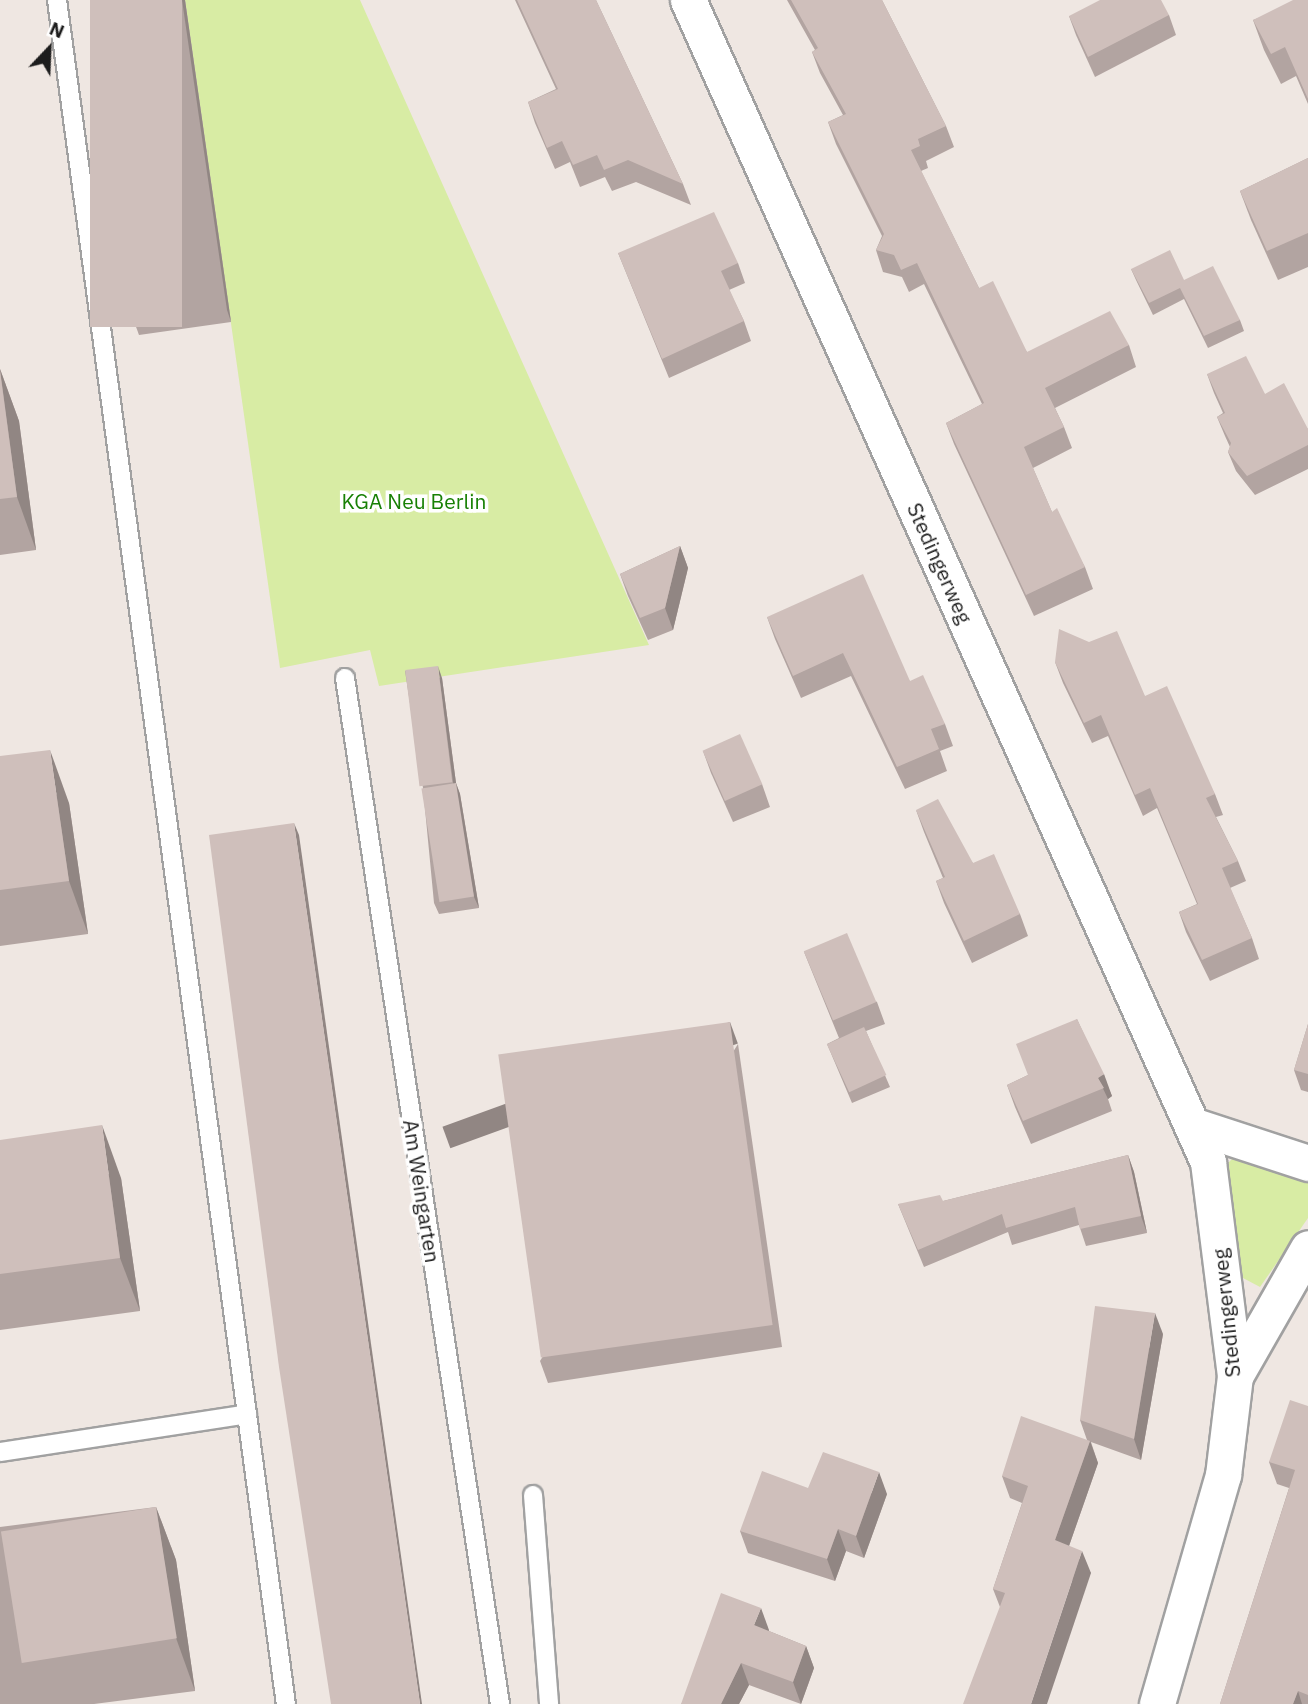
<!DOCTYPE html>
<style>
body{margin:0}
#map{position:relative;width:1308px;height:1704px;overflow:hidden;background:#efe7e2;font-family:"IBM Plex Sans",sans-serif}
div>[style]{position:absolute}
.grass>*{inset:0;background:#d8eca4}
.roads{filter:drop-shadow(2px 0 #a1a1a1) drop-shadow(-2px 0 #a1a1a1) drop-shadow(0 2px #a1a1a1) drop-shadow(0 -2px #a1a1a1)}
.service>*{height:18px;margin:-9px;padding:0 9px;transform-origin:9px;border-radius:9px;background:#fff}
.minor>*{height:35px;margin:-17.5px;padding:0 17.5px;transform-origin:17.5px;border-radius:17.5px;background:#fff}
.wall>*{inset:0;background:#b2a4a1}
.shaded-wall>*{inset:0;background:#918683;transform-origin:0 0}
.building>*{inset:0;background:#cfbfbb;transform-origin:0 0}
span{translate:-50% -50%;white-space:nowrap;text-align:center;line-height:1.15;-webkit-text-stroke:7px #fff;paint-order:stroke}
.park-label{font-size:21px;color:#188005}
.street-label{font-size:21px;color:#1d1d1d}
.north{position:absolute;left:14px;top:14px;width:70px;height:70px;-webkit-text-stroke:5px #fff;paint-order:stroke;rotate:23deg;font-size:19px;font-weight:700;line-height:28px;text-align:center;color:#1d1d1d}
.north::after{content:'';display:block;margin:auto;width:24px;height:32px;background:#1d1d1d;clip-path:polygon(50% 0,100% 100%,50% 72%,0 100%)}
</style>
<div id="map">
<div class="grass">
<div style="clip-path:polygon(185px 0,360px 0,649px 645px,379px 686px,370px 650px,280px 668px)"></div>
<div style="clip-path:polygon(1233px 1158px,1308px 1180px,1308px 1218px,1260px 1287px,1243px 1278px,1225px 1166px)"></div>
</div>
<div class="roads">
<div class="service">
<div style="left:57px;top:0;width:1719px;rotate:82.35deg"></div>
<div style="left:345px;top:678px;width:1038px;rotate:81.41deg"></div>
<div style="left:0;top:1452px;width:250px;rotate:-8.7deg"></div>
<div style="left:533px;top:1495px;width:210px;rotate:85.6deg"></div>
</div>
<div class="minor">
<div style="left:688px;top:0;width:1273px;rotate:65.89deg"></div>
<div style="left:1208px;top:1162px;width:216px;rotate:82.8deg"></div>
<div style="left:1235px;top:1376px;width:100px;rotate:96.9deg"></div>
<div style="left:1223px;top:1475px;width:238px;rotate:106.1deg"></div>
<div style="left:1192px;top:1125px;width:122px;rotate:18.1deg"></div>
<div style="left:1235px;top:1376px;width:147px;rotate:-60.3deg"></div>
</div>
</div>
<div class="wall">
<div style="clip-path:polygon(90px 0,185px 0,231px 322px,139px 335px,135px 324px)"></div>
<div style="clip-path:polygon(515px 0,596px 0,683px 184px,691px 205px,636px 182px,612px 191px,605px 177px,580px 187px,570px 162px,555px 169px,535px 123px,528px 102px,556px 89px)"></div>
<div style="clip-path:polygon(787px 0,882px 0,946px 126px,954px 147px,926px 161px,928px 168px,921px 171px,979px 288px,1027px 352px,1129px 345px,1136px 367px,1055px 408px,1064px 427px,1072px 448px,1033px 468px,1052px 512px,1085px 567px,1093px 589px,1034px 616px,954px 444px,946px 423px,982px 404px,924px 284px,909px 292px,902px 277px,883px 272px,876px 250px,882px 236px,836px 144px,828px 122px,843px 115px,820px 73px,812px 52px,815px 50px)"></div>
<div style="clip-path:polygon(1308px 0,1308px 104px,1296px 76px,1281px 84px,1264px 50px,1253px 20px)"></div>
<div style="clip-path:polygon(1169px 15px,1176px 35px,1095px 77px,1076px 35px,1069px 16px)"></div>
<div style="clip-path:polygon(1308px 158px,1308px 267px,1278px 280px,1251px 220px,1240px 191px)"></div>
<div style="clip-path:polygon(618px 253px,738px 263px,745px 283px,729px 290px,744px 321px,751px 341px,669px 378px)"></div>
<div style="clip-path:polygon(1131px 269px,1184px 280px,1240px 320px,1244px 331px,1208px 348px,1184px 299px,1153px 315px,1136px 280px)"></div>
<div style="clip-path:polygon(0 369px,19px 421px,36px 550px,0 555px)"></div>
<div style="clip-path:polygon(1207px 374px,1265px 394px,1308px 429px,1308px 469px,1255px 495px,1236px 471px,1228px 452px,1230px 447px,1225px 436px,1217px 417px,1223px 413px,1214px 393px)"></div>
<div style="clip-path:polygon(680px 546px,688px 568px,673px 630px,648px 640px,628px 596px,620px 574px)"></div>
<div style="clip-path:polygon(767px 617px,910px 681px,945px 724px,953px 746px,940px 751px,947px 771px,905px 789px,851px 676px,801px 698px,775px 639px)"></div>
<div style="clip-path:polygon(1055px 662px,1145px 696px,1215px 794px,1223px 815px,1216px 817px,1238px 861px,1246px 881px,1230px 888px,1252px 938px,1259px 959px,1210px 981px,1186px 932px,1179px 912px,1197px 904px,1157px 808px,1143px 816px,1108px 736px,1092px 743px,1063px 683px)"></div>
<div style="clip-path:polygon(405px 671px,442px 678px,456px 783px,460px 794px,479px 908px,439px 914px,434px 903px,423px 788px)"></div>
<div style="clip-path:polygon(703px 751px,762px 784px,770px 807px,733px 822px,711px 773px)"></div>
<div style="clip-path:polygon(0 756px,69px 803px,88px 934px,0 946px)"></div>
<div style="clip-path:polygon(916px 810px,973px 863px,1020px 914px,1028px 936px,972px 963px,944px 903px,936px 881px,943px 878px,924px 832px)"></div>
<div style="clip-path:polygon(804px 952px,877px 1002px,885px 1024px,866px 1031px,890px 1087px,852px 1103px,827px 1044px,839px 1038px)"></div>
<div style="clip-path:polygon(1077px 1019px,1112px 1096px,1108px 1099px,1112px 1111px,1031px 1144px,1015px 1107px,1007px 1085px,1028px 1075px)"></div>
<div style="clip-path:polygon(1308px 1024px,1308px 1092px,1301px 1090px,1294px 1070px)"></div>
<div style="clip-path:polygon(738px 1044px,782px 1347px,548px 1383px,540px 1361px)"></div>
<div style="clip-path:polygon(0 1140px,121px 1178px,140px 1311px,0 1330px)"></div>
<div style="clip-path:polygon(1128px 1155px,1134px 1172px,1147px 1233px,1086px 1246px,1079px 1225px,1012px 1245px,1008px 1232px,924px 1267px,898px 1204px,943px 1201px)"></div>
<div style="clip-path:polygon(1163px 1334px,1141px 1460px,1091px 1442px,1098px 1463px,1069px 1546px,1091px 1573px,1000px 1607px,993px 1589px,1022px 1503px,1010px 1498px,1002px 1476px,1087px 1440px,1080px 1420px)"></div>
<div style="clip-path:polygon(1308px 1406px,1308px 1704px,1220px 1704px,1289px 1488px,1277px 1484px,1269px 1462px)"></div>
<div style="clip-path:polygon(808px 1488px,887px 1494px,864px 1558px,846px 1551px,835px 1581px,748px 1553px,740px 1531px)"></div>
<div style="clip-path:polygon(156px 1507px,176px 1560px,195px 1691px,94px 1704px,0 1704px,0 1527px)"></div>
<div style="clip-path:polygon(769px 1630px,769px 1631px,806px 1646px,814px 1668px,801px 1704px,749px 1685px,739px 1704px,681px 1704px)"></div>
</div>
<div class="shaded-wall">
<div style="clip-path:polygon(182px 0,185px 0,231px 322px,227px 310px)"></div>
<div style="clip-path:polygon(0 369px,19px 421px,36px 550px,17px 497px)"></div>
<div style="clip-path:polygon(680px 546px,688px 568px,673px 630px,665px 608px)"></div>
<div style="clip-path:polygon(438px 666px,442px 678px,456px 783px,460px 794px,479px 908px,474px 897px,453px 782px)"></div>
<div style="clip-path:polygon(50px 750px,69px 803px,88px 934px,69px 881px)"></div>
<div style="clip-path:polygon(294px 823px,299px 835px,422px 1704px,420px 1704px)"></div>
<div style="left:730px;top:1022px;width:23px;height:306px;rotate:70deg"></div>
<div style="clip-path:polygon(1104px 1074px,1112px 1096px,1108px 1099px,1098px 1078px)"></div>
<div style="clip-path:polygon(102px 1125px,121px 1178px,140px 1311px,120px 1258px)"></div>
<div style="clip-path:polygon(1128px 1155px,1134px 1172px,1147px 1233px,1141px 1216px)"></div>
<div style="clip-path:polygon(1155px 1313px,1163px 1334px,1141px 1460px,1134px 1439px)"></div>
<div style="clip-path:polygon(1090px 1441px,1098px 1463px,1063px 1563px,1055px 1540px)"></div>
<div style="clip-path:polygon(879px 1472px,887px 1494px,864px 1558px,856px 1536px)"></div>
<div style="clip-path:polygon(156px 1507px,176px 1560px,195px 1691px,176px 1638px)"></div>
<div style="clip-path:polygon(838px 1529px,846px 1551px,835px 1581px,827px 1559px)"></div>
<div style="clip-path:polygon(1082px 1551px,1091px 1573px,1047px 1704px,1031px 1704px)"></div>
<div style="clip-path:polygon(761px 1608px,769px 1630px,762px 1648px,754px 1625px)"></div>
<div style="clip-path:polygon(806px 1646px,814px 1668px,801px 1704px,793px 1682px)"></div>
<div style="clip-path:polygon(741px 1663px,749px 1685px,739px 1704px,721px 1704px)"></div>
<div style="clip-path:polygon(1298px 1691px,1302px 1704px,1293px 1704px)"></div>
</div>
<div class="building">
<div style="left:90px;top:0;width:92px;height:327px"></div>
<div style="clip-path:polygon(517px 0,596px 0,683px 184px,628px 160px,604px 170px,597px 155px,573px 165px,562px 141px,547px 148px,528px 102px,558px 89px)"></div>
<div style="clip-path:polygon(791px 0,882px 0,946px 126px,918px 139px,920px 146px,911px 150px,979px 288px,993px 281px,1027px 352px,1110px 311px,1129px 345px,1045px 388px,1064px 427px,1024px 447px,1052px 512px,1057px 508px,1085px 567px,1026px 595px,946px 423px,984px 403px,917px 263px,901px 270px,894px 255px,876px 250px,884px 234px,828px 122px,846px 114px,812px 52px,818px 48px)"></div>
<div style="clip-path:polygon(1100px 0,1161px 0,1169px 15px,1088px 57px,1069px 16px)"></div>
<div style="clip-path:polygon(1293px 0,1308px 0,1308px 99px,1285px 47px,1271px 54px,1253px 20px)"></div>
<div style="clip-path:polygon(1308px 158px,1308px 233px,1267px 251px,1240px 191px)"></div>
<div style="clip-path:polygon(714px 212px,738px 263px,721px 271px,744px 321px,662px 359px,618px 253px)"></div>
<div style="clip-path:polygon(1170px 250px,1184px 280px,1213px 266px,1240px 320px,1204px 336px,1180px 288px,1149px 303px,1131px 269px)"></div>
<div style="clip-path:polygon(1246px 356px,1265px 394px,1284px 383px,1308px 429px,1308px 445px,1247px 476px,1228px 452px,1231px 443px,1217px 417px,1225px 413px,1207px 374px)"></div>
<div style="clip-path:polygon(0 371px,17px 497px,0 499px)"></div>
<div style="clip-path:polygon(680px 546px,665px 608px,640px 618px,620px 574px)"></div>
<div style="clip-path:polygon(863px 574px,910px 681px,923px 675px,945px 724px,931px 729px,939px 749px,897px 767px,843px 653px,793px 676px,767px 617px)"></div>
<div style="clip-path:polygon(1059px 629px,1089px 642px,1117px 631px,1145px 696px,1167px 686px,1215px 794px,1206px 798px,1238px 861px,1222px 868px,1252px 938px,1202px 960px,1179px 912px,1198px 904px,1150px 788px,1135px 795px,1101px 715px,1084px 723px,1055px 662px)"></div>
<div style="left:438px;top:666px;width:117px;height:33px;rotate:83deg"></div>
<div style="left:740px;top:734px;width:55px;height:41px;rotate:66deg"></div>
<div style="clip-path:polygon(50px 750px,69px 881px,0 890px,0 756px)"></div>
<div style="left:456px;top:783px;width:115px;height:35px;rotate:81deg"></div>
<div style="clip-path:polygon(938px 799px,973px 863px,994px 854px,1020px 914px,964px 941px,936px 881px,945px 877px,916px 810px)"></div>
<div style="clip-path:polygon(294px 823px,420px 1704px,331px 1704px,279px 1367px,209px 835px)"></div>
<div style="left:847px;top:933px;width:75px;height:47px;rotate:67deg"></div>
<div style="clip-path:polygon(1077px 1019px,1104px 1074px,1098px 1078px,1104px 1088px,1023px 1121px,1007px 1085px,1028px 1075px,1016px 1044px)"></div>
<div style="left:730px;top:1022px;width:306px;height:234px;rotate:82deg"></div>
<div style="clip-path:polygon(1308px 1024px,1308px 1074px,1294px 1070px)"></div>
<div style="left:864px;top:1027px;width:53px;height:41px;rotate:65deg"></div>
<div style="clip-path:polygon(102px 1125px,120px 1258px,0 1274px,0 1140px)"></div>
<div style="clip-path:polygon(1128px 1155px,1141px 1216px,1080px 1229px,1075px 1207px,1006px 1228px,1002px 1214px,918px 1250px,898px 1204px,940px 1195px,943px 1201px)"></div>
<div style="clip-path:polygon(1095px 1306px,1155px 1313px,1134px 1439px,1080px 1420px)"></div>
<div style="clip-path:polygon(1290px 1400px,1308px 1406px,1308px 1695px,1298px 1691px,1293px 1704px,1220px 1704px,1295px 1470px,1269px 1462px)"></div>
<div style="clip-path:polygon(1021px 1416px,1090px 1441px,1055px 1540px,1082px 1551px,1031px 1704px,963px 1704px,1005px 1593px,993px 1589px,1028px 1486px,1002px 1476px)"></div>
<div style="clip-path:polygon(823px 1452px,879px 1472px,856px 1536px,838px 1529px,827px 1559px,740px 1531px,762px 1471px,808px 1488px)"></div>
<div style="left:156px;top:1507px;width:133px;height:157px;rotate:81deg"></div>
<div style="clip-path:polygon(721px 1593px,761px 1608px,754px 1625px,806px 1646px,793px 1682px,741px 1663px,721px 1704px,681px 1704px)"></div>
</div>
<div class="park-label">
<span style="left:414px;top:501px">KGA Neu Berlin</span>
</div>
<div class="street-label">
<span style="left:940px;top:563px;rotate:66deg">Stedingerweg</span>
<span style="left:422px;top:1191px;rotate:81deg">Am Weingarten</span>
<span style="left:1226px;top:1313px;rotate:-96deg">Stedingerweg</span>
</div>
<div class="north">N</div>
</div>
